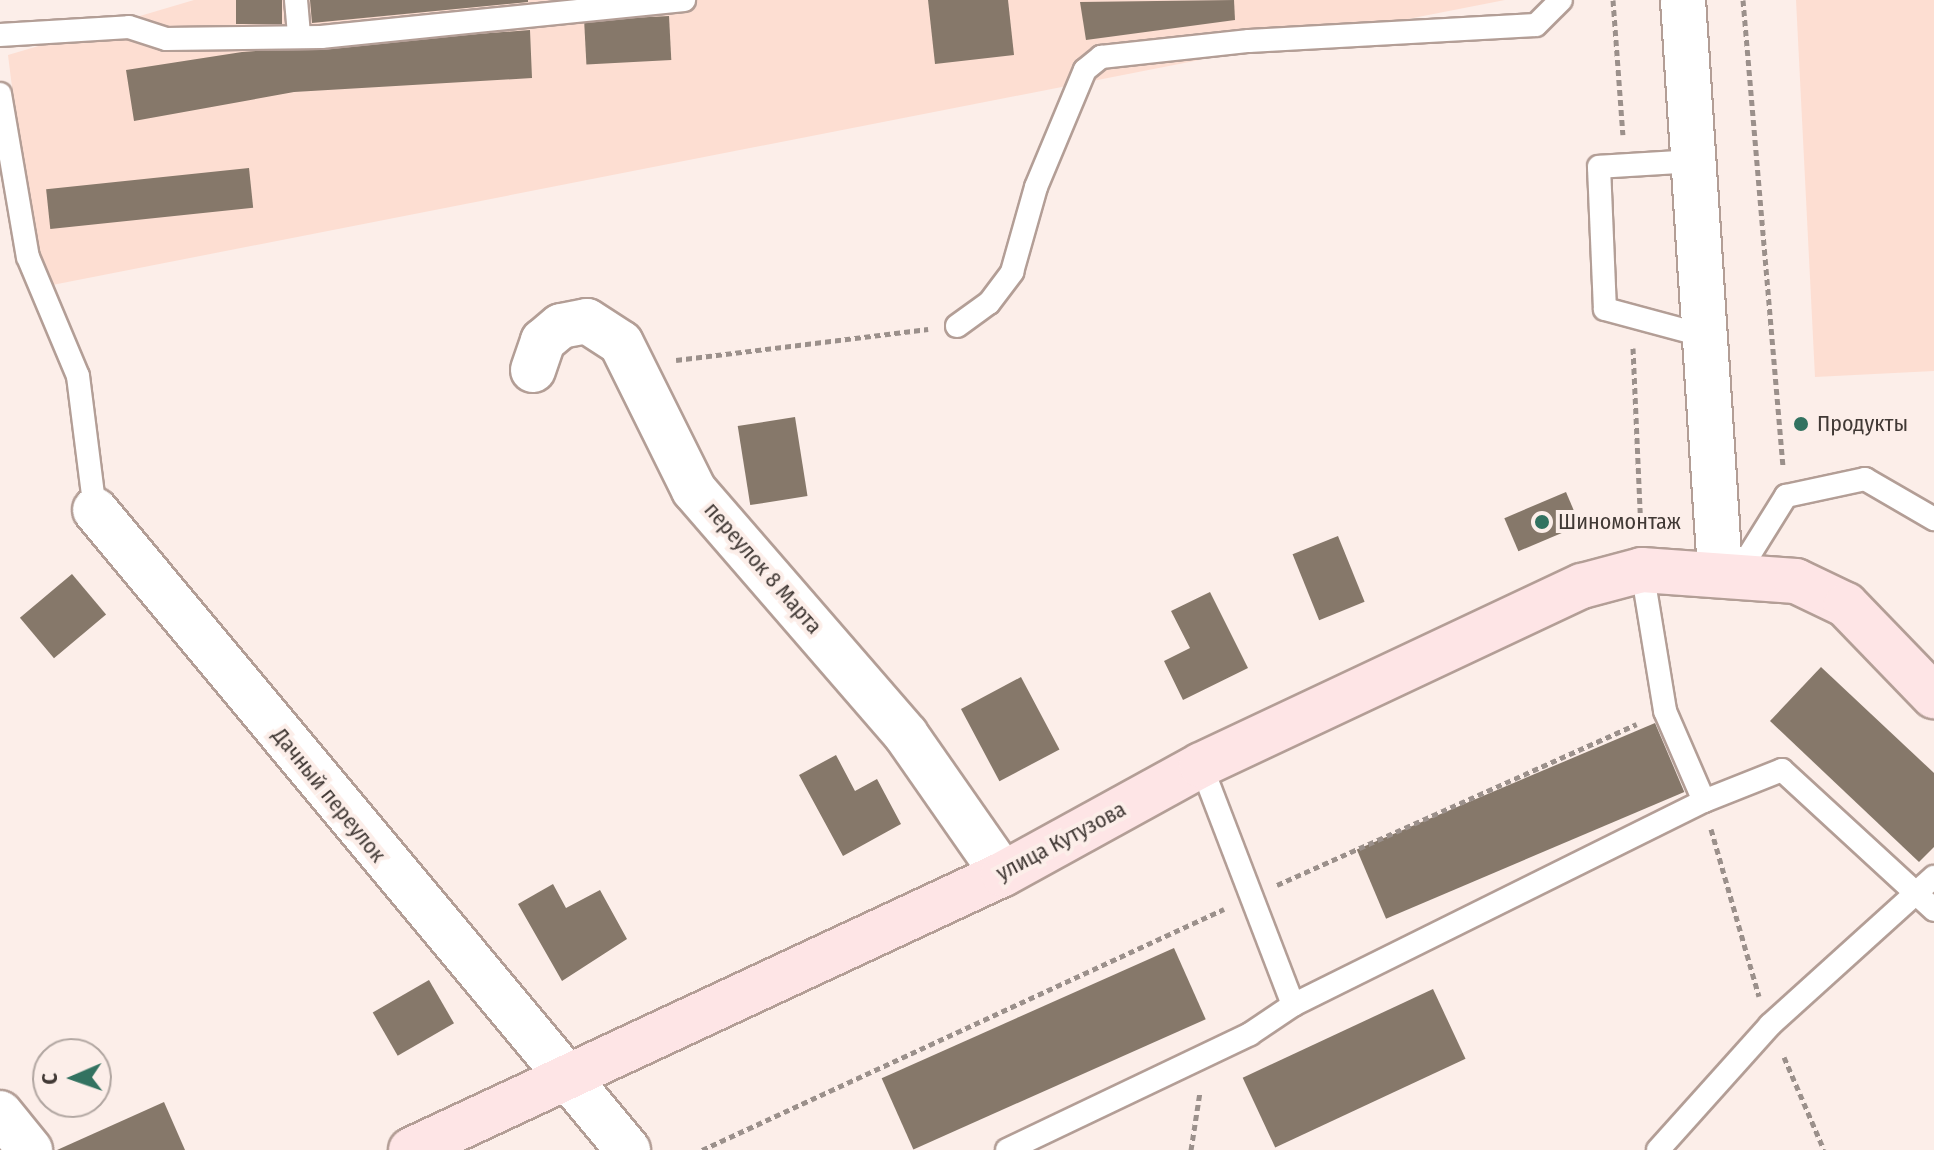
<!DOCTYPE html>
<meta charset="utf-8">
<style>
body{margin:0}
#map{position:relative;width:1934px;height:1150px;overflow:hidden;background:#fceee9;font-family:"Fira Sans Condensed",sans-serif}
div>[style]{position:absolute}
.built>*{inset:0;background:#fdded2}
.building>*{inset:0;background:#86786a;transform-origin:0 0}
.path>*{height:5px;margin-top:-2.5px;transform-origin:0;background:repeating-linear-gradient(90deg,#9b908b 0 6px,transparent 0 10px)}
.roads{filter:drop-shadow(2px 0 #b39e96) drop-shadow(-2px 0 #b39e96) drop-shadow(0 2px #b39e96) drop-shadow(0 -2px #b39e96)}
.service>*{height:22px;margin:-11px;padding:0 11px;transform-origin:11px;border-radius:11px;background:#fff}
.minor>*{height:44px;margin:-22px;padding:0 22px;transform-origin:22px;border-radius:22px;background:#fff}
.secondary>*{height:44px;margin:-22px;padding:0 22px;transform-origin:22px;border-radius:22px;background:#fee5e6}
.dots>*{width:22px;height:22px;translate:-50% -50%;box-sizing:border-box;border:4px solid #fceee9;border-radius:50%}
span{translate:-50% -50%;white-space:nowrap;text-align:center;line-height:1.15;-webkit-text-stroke:8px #fceee9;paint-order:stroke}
.poi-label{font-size:22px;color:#413935}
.left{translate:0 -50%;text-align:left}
.street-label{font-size:22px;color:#413935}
.north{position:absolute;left:32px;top:1038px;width:80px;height:80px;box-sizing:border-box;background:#fceee9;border:2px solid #b1a6a1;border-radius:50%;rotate:268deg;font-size:22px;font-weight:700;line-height:32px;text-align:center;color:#413935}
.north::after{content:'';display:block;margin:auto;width:28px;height:36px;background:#327260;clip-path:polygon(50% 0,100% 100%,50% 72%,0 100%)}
</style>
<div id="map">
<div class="built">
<div style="clip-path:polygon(194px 0,1505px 0,37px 288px,8px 55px)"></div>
<div style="clip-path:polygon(1796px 0,1934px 0,1934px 371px,1815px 377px)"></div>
</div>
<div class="building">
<div style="left:236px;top:0;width:46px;height:24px"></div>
<div style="clip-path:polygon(310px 0,528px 0,528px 2px,312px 23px)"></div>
<div style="clip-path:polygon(928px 0,1008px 0,1014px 55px,935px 64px)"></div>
<div style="clip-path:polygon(1234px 0,1235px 20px,1086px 40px,1080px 2px)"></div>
<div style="left:669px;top:16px;width:44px;height:85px;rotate:87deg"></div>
<div style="clip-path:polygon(530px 30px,532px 78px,294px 92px,134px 121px,126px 70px,242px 52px)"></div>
<div style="left:249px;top:168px;width:40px;height:204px;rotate:84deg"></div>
<div style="left:795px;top:417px;width:80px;height:58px;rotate:81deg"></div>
<div style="left:1566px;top:492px;width:36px;height:67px;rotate:67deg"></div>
<div style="left:1338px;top:536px;width:71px;height:49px;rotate:68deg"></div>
<div style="left:72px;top:574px;width:53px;height:68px;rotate:50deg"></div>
<div style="clip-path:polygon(1210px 592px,1248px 668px,1183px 700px,1164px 661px,1190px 648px,1171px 611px)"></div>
<div style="clip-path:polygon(1821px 667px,1934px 773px,1934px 847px,1919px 862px,1770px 721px)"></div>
<div style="left:1021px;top:677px;width:82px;height:68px;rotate:62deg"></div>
<div style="left:1655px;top:723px;width:75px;height:324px;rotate:67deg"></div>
<div style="clip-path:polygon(836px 755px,855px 791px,877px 779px,901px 824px,843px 856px,799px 775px)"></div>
<div style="clip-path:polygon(553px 884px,566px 908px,600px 890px,627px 939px,562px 981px,518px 904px)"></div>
<div style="left:1174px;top:948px;width:78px;height:320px;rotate:66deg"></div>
<div style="left:429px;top:980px;width:50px;height:65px;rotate:60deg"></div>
<div style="left:1433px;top:989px;width:77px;height:210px;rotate:65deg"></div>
<div style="clip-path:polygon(164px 1102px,185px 1150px,57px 1150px)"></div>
</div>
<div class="path">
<div style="left:1613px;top:0;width:135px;rotate:85.8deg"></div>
<div style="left:1743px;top:0;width:467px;rotate:85.1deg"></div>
<div style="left:1633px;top:348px;width:182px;rotate:87.5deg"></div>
<div style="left:676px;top:360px;width:254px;rotate:-7deg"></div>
<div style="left:1711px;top:829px;width:174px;rotate:74deg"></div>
<div style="left:1277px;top:885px;width:394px;rotate:-24.1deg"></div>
<div style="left:1784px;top:1057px;width:101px;rotate:66.7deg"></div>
<div style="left:702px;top:1150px;width:575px;rotate:-24.78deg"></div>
<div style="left:1191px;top:1150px;width:59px;rotate:-81.2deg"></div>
</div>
<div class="roads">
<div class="service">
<div style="left:296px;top:0;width:32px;rotate:85deg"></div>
<div style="left:0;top:35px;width:129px;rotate:-3.5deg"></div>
<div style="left:129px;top:27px;width:39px;rotate:18deg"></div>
<div style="left:166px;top:39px;width:155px;rotate:-0.7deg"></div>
<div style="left:321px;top:37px;width:365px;rotate:-5.8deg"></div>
<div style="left:0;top:94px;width:165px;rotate:80.3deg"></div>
<div style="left:28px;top:257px;width:129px;rotate:67.2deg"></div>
<div style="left:78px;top:376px;width:135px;rotate:82.8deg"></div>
<div style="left:1696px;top:161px;width:97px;rotate:176.5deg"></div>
<div style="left:1599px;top:167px;width:142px;rotate:87.6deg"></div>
<div style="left:1605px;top:309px;width:105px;rotate:15deg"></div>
<div style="left:957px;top:326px;width:39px;rotate:-36deg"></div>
<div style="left:989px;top:303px;width:39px;rotate:-53deg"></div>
<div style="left:1012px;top:272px;width:88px;rotate:-74.2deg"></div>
<div style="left:1036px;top:187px;width:127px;rotate:-67.3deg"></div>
<div style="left:1085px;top:70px;width:21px;rotate:-39deg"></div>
<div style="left:1101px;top:57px;width:149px;rotate:-6.2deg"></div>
<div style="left:1249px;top:41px;width:287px;rotate:-3.2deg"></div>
<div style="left:1536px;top:25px;width:35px;rotate:-45deg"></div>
<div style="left:1642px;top:570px;width:143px;rotate:80.7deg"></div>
<div style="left:1665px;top:711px;width:98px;rotate:66.6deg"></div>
<div style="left:1738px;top:573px;width:91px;rotate:-58.1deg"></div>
<div style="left:1786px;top:496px;width:81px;rotate:-12.1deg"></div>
<div style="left:1865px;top:479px;width:80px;rotate:30.1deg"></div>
<div style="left:1201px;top:765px;width:257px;rotate:69deg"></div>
<div style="left:1007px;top:1150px;width:269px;rotate:-25.5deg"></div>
<div style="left:1250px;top:1034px;width:52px;rotate:-34deg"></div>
<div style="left:1293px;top:1005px;width:459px;rotate:-26.4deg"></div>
<div style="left:1704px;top:801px;width:84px;rotate:-21.7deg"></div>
<div style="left:1782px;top:770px;width:207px;rotate:42.6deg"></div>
<div style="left:1658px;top:1150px;width:168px;rotate:-48.1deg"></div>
<div style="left:1770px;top:1025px;width:221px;rotate:-42.1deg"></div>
</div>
<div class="minor">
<div style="left:1683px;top:0;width:572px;rotate:86.29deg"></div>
<div style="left:533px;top:370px;width:31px;rotate:-71deg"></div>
<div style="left:543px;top:341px;width:23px;rotate:-40deg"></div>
<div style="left:561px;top:326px;width:26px;rotate:-11deg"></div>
<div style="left:587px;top:321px;width:40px;rotate:32.9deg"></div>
<div style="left:621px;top:343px;width:164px;rotate:63.6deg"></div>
<div style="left:694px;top:490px;width:324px;rotate:49.1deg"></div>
<div style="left:906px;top:735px;width:169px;rotate:55.1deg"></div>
<div style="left:95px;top:510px;width:833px;rotate:50.21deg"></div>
<div style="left:0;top:1113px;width:48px;rotate:51deg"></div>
</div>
<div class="secondary">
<div style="left:411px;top:1150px;width:653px;rotate:-25deg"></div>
<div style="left:1003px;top:874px;width:226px;rotate:-28.8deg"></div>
<div style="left:1201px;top:765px;width:421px;rotate:-25.2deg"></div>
<div style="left:1582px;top:586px;width:62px;rotate:-14.9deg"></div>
<div style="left:1642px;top:570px;width:154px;rotate:4.1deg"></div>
<div style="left:1796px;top:581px;width:55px;rotate:25.6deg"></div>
<div style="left:1846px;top:605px;width:127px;rotate:46deg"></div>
</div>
</div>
<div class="dots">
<div style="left:1801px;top:424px;background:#327260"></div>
<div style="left:1542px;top:522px;background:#327260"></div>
</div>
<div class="poi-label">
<span class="left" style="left:1817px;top:424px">Продукты</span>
<span class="left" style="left:1558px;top:522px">Шиномонтаж</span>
</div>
<div class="street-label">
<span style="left:763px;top:568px;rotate:49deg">переулок 8 Марта</span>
<span style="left:329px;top:795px;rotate:51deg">Дачный переулок</span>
<span style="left:1061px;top:841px;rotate:-28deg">улица Кутузова</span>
</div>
<div class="north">С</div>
</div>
